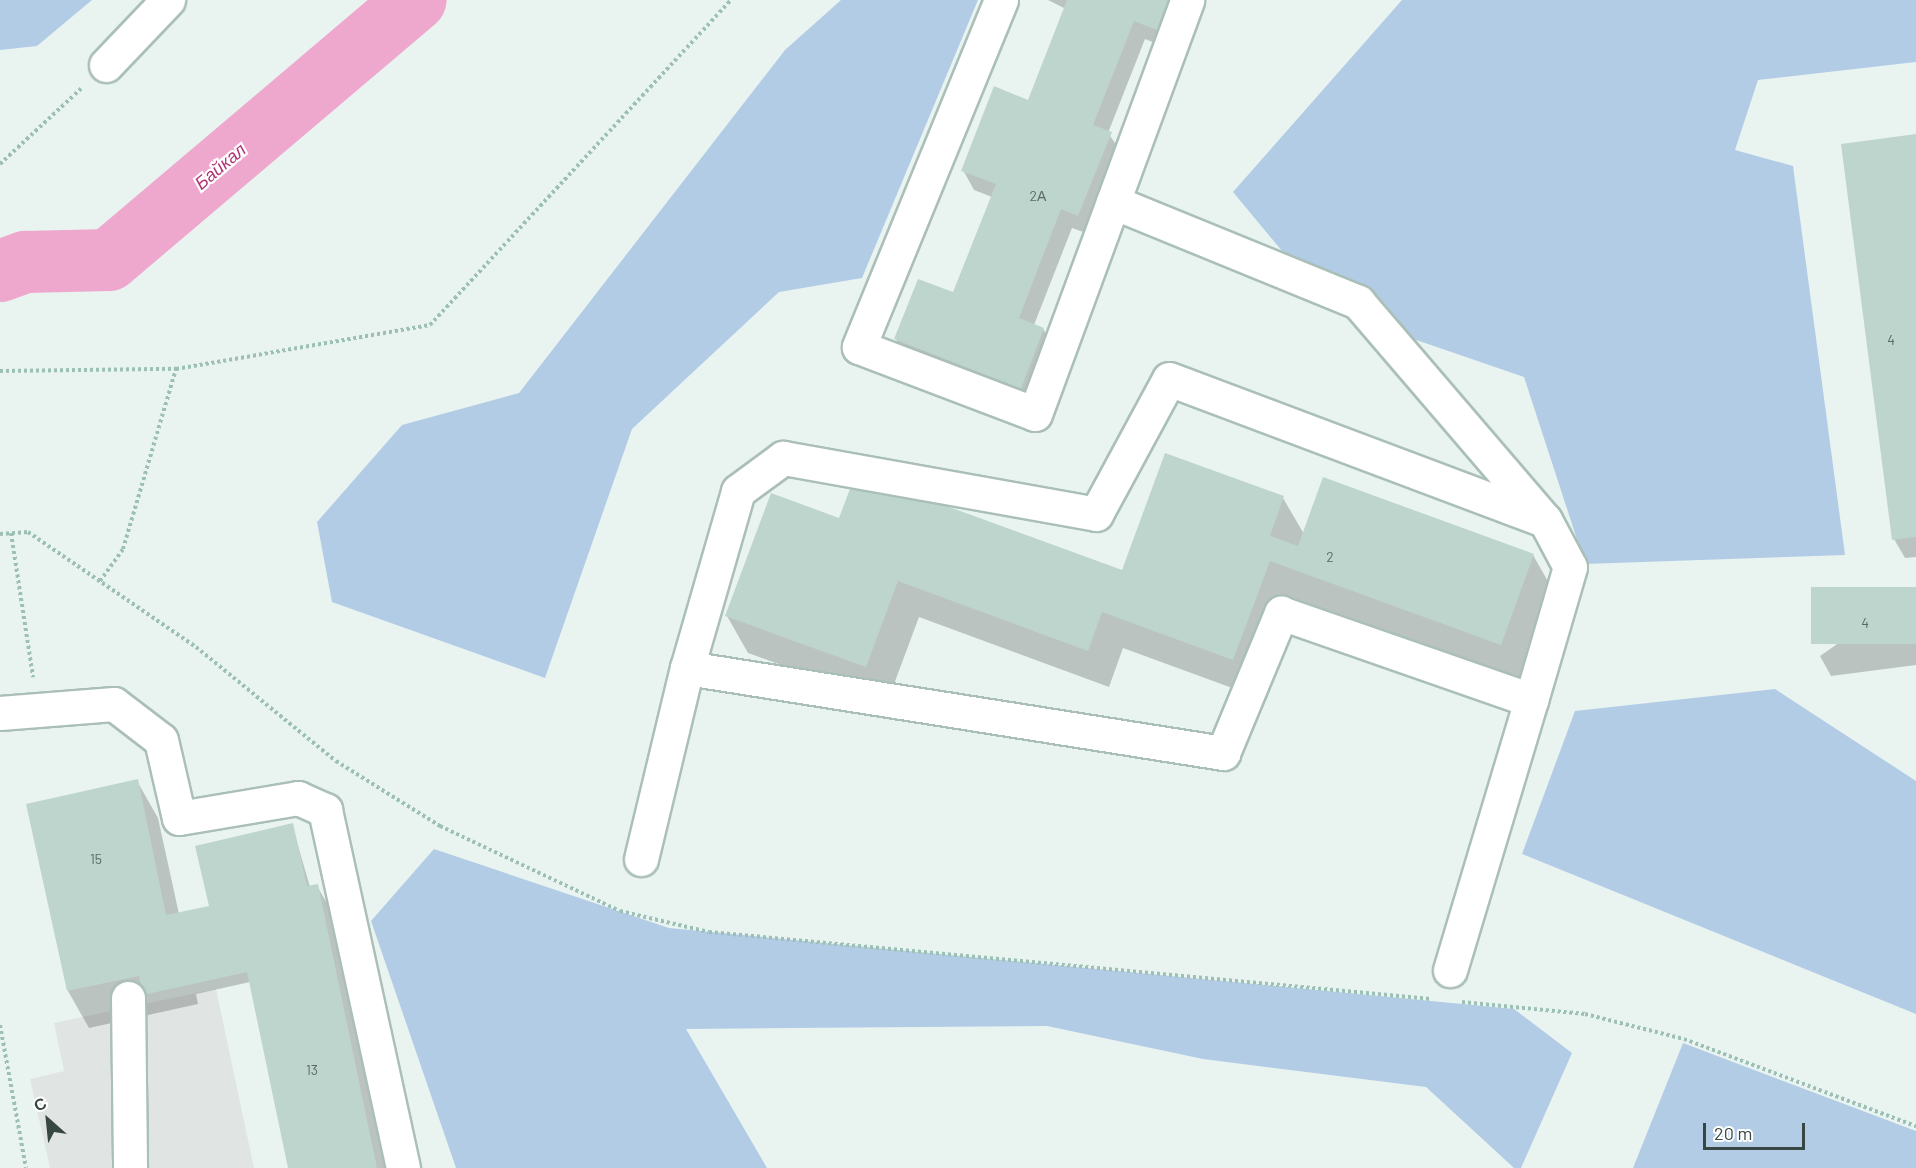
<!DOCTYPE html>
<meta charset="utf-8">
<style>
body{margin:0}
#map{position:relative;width:1916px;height:1168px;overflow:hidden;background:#e9f4f1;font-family:Barlow,sans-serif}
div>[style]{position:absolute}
.green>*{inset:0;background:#b3cce6}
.parking>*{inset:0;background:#e0e5e3}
.shadow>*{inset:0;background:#0003}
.river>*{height:62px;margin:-31px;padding:0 31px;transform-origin:31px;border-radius:31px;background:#eea7cd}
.building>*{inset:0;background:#bed5cd;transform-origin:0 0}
.path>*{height:4px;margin-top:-2px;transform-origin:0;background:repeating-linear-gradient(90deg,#9dc0b6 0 3px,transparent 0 6px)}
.roads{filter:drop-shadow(2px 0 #abbfb9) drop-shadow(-2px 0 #abbfb9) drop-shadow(0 2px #abbfb9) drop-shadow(0 -2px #abbfb9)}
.minor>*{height:33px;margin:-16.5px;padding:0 16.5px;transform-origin:16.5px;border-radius:16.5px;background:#fff}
span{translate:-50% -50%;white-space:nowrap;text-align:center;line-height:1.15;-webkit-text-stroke:4.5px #fff;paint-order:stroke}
.number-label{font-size:14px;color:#596a65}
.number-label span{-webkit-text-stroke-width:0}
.water-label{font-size:18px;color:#b03474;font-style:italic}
.north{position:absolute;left:18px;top:1090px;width:60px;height:60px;-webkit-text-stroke:4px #fff;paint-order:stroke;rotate:333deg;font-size:16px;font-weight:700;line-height:24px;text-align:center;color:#374742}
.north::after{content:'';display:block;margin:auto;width:21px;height:27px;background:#374742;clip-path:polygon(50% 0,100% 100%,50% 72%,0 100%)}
.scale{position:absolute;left:1703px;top:1123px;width:102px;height:27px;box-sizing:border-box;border:3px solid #374742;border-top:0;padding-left:8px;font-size:18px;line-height:21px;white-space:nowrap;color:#374742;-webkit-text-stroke:4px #fff;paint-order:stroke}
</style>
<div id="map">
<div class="green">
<div style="clip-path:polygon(0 0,92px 0,37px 46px,0 50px)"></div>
<div style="clip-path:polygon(841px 0,978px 0,862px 278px,779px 292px,632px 429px,545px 678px,332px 602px,317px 522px,402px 425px,519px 393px,785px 50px)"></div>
<div style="clip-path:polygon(1402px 0,1916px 0,1916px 62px,1758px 80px,1735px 150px,1793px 166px,1845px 555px,1585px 564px,1524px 377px,1332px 311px,1233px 192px)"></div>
<div style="clip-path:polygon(1775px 689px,1916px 781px,1916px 1014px,1522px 854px,1575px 711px)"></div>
<div style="clip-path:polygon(434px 849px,669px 928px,1514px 1009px,1572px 1053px,1521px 1168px,1514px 1168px,1426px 1087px,1203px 1059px,1047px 1026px,686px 1029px,767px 1168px,456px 1168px,371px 921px)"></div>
<div style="clip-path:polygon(1683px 1043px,1916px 1131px,1916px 1168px,1633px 1168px)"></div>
</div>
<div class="parking">
<div style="clip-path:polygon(216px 989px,254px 1168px,50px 1168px,30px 1079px,64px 1071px,54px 1023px)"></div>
</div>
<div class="shadow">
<div style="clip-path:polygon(1048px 0,1187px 0,1168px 48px,1145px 39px,1108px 133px,1122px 153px,1089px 234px,1072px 228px,1034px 325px,1043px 329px,1055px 348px,1032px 407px,907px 358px,896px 339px,954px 294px,992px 197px,974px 190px,963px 170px,1029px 102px,1066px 9px)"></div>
<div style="clip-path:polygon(1916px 136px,1916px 557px,1905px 558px,1894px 539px)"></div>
<div style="clip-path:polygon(1283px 498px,1304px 534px,1533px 555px,1554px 592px,1522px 681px,1291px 597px,1254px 696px,1123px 648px,1109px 687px,919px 617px,887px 703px,748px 653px,727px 616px,840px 520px,1123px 572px)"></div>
<div style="clip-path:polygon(1916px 589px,1916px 665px,1831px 676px,1820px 656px)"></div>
<div style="clip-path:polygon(137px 781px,158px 818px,179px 914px,210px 907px,292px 825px,310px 887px,317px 886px,346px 936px,394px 1168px,289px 1168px,250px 982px,196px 994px,198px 1004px,89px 1028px,68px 991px,28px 805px)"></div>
</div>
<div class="river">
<div style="left:0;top:271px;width:27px;rotate:-20deg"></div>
<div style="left:25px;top:262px;width:84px;rotate:-1.4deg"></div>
<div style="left:109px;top:260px;width:402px;rotate:-40.3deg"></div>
</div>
<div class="building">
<div style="clip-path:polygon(1067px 0,1169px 0,1157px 30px,1134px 21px,1093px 125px,1112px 132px,1078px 216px,1061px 209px,1019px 318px,1044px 328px,1021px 389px,894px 339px,918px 279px,953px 292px,996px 184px,961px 171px,994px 86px,1028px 100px)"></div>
<div style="clip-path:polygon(1916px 134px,1916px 537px,1892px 540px,1841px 144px)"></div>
<div style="clip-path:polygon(1165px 453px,1284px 496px,1270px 536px,1298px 546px,1323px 477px,1534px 554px,1501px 645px,1270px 561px,1233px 660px,1102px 612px,1088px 651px,898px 581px,866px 667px,725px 616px,771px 493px,839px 518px,856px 473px,1122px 570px)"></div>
<div style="left:1916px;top:587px;width:57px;height:105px;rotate:90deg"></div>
<div style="clip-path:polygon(138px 779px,166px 915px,209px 906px,195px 846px,293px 823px,307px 886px,318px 884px,377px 1168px,288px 1168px,247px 972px,143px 995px,139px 976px,67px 991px,26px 804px)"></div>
</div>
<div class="path">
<div style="left:0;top:164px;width:113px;rotate:-42.9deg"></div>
<div style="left:0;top:371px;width:176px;rotate:-0.7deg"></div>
<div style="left:176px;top:369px;width:258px;rotate:-9.8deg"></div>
<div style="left:430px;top:325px;width:443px;rotate:-47.2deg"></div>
<div style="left:11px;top:533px;width:146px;rotate:81.3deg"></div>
<div style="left:0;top:534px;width:28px;rotate:-4deg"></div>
<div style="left:28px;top:532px;width:204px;rotate:34.4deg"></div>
<div style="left:196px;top:647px;width:181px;rotate:39.2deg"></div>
<div style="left:336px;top:761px;width:123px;rotate:32deg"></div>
<div style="left:440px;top:826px;width:199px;rotate:25.3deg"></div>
<div style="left:620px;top:911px;width:91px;rotate:13.3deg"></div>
<div style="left:709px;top:932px;width:725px;rotate:5.3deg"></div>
<div style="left:100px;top:581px;width:39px;rotate:-54deg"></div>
<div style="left:123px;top:549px;width:188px;rotate:-73.6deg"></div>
<div style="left:1462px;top:1002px;width:124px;rotate:5.6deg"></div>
<div style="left:1585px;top:1014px;width:102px;rotate:14.2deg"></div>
<div style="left:1684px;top:1039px;width:248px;rotate:20.6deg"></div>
<div style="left:0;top:1025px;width:145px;rotate:79.7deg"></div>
</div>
<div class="roads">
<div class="minor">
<div style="left:1001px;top:0;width:375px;rotate:112.3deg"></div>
<div style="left:859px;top:347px;width:188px;rotate:20.8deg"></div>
<div style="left:1035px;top:414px;width:441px;rotate:-69.8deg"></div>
<div style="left:106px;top:65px;width:90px;rotate:-46.4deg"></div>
<div style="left:1113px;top:202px;width:265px;rotate:22.2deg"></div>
<div style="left:1358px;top:302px;width:283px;rotate:49.4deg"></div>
<div style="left:687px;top:668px;width:184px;rotate:-73.9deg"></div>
<div style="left:738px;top:491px;width:56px;rotate:-36.3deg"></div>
<div style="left:783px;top:458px;width:318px;rotate:10.1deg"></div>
<div style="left:1096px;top:514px;width:153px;rotate:-61.6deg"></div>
<div style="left:1169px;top:379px;width:402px;rotate:20.6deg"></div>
<div style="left:1545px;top:520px;width:53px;rotate:62deg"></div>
<div style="left:1570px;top:567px;width:139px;rotate:106.3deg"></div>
<div style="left:0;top:713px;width:114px;rotate:-4.5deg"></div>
<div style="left:114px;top:704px;width:59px;rotate:37.5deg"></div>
<div style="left:161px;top:740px;width:80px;rotate:77deg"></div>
<div style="left:179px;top:818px;width:121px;rotate:-9.5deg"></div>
<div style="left:298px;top:798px;width:30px;rotate:24deg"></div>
<div style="left:325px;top:810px;width:366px;rotate:77.7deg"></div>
<div style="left:641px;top:859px;width:196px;rotate:-76.5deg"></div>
<div style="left:687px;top:668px;width:543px;rotate:9.01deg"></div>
<div style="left:1223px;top:753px;width:152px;rotate:-67.5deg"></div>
<div style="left:1281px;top:613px;width:265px;rotate:19.2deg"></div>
<div style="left:1531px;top:700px;width:282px;rotate:106.7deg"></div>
<div style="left:128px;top:998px;width:170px;rotate:89.3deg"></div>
</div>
</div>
<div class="number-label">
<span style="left:1038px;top:196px">2А</span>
<span style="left:1891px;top:340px">4</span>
<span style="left:1330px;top:557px">2</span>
<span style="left:1865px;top:623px">4</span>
<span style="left:96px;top:859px">15</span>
<span style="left:312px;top:1070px">13</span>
</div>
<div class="water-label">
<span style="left:220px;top:166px;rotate:-40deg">Байкал</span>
</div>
<div class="north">С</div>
<div class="scale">20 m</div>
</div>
